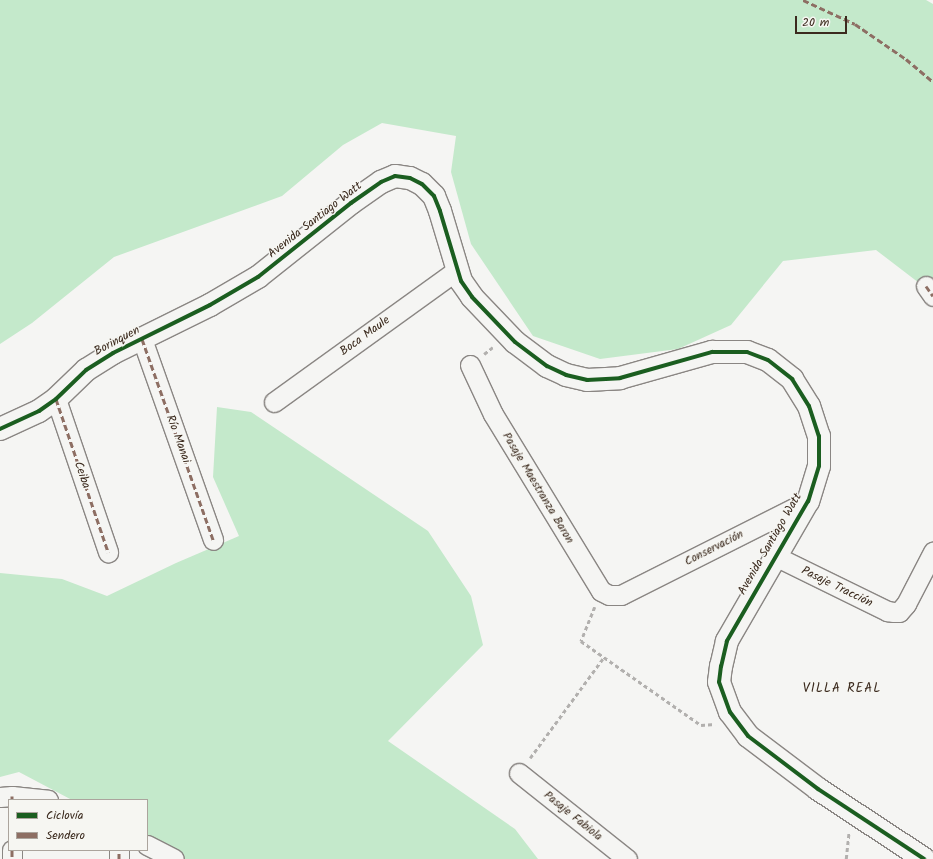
<!DOCTYPE html>
<meta charset="utf-8">
<style>
body{margin:0}
#map{position:relative;width:933px;height:859px;overflow:hidden;background:#f5f5f3;font-family:Kalam,sans-serif}
div>[style]{position:absolute}
.green>*{inset:0;background:#c4e9cb}
.path>*{height:2.5px;margin-top:-1.25px;transform-origin:0;background:repeating-linear-gradient(90deg,#b2b0ae 0 4px,transparent 0 7px)}
.roads{filter:drop-shadow(1px 0 #8a8683) drop-shadow(-1px 0 #8a8683) drop-shadow(0 1px #8a8683) drop-shadow(0 -1px #8a8683)}
.street>*{height:19px;margin:-9.5px;padding:0 9.5px;transform-origin:9.5px;border-radius:9.5px;background:#f5f5f3}
.secondary>*{height:22px;margin:-11px;padding:0 11px;transform-origin:11px;border-radius:11px;background:#f5f5f3}
.quiet>*{height:3px;margin-top:-1.5px;transform-origin:0;background:repeating-linear-gradient(90deg,#8d6e63 0 6px,transparent 0 9px)}
.cycleway>*{height:4px;margin:-2px;padding:0 2px;transform-origin:2px;border-radius:2px;background:#1b5e20}
span{translate:-50% -50%;white-space:nowrap;text-align:center;line-height:1.15;-webkit-text-stroke:3px #f6f6f2;paint-order:stroke}
.street-label{font-size:12px;color:#3b2a1e}
.neighbourhood-label{font-size:13px;color:#3b2a1e;letter-spacing:1px}
.legend{position:absolute;left:8px;top:799px;width:140px;height:52px;box-sizing:border-box;background:#f6f6f2;border:1px solid #aba49d;margin:0;padding:5px 7px;list-style:none;font-size:12px;color:#3b2a1e}
.legend li{display:flex;align-items:center;gap:8px;height:20px}
.legend b{width:20px;border:1px solid #aba49d}
.scale{position:absolute;left:795px;top:16px;width:52px;height:18px;box-sizing:border-box;border:2px solid #3b2a1e;border-top:0;padding-left:5px;font-size:12px;line-height:14px;white-space:nowrap;color:#3b2a1e;-webkit-text-stroke:3px #f6f6f2;paint-order:stroke}
</style>
<div id="map">
<div class="green">
<div style="clip-path:polygon(0 0,926px 0,933px 4px,933px 301px,923px 286px,876px 250px,783px 261px,731px 325px,678px 349px,600px 359px,533px 336px,471px 244px,451px 172px,456px 136px,382px 123px,343px 145px,282px 196px,114px 257px,32px 323px,0 344px)"></div>
<div style="clip-path:polygon(217px 407px,251px 412px,428px 531px,471px 596px,483px 645px,388px 741px,515px 829px,538px 859px,178px 859px,147px 842px,147px 800px,72px 800px,19px 772px,0 777px,0 573px,62px 579px,107px 596px,176px 563px,239px 536px,213px 477px)"></div>
</div>
<div class="path">
<div style="left:484px;top:354px;width:11px;rotate:-38deg"></div>
<div style="left:595px;top:607px;width:37px;rotate:112deg"></div>
<div style="left:581px;top:641px;width:146px;rotate:35deg"></div>
<div style="left:701px;top:725px;width:14px;rotate:-4deg"></div>
<div style="left:530px;top:758px;width:125px;rotate:-53.8deg"></div>
<div style="left:846px;top:859px;width:27px;rotate:-84deg"></div>
</div>
<div class="roads">
<div class="street">
<div style="left:926px;top:286px;width:12px;rotate:55deg"></div>
<div style="left:142px;top:339px;width:213px;rotate:70.5deg"></div>
<div style="left:470px;top:365px;width:54px;rotate:64.9deg"></div>
<div style="left:493px;top:414px;width:207px;rotate:58.6deg"></div>
<div style="left:601px;top:591px;width:9px;rotate:27deg"></div>
<div style="left:609px;top:595px;width:12px"></div>
<div style="left:621px;top:595px;width:209px;rotate:-26.7deg"></div>
<div style="left:56px;top:399px;width:162px;rotate:71.2deg"></div>
<div style="left:274px;top:402px;width:226px;rotate:-35.8deg"></div>
<div style="left:777px;top:557px;width:123px;rotate:26.1deg"></div>
<div style="left:887px;top:611px;width:6px;rotate:9deg"></div>
<div style="left:893px;top:612px;width:6px"></div>
<div style="left:899px;top:612px;width:11px;rotate:-49deg"></div>
<div style="left:906px;top:604px;width:59px;rotate:-62.6deg"></div>
<div style="left:519px;top:773px;width:138px;rotate:38.5deg"></div>
<div style="left:0;top:797px;width:12px;rotate:-5deg"></div>
<div style="left:12px;top:796px;width:36px;rotate:6deg"></div>
<div style="left:147px;top:845px;width:30px;rotate:27deg"></div>
<div style="left:12px;top:850px;width:9px;rotate:90deg"></div>
<div style="left:119px;top:859px;width:9px;rotate:-90deg"></div>
</div>
<div class="secondary">
<div style="left:0;top:429px;width:43px;rotate:-24.8deg"></div>
<div style="left:39px;top:411px;width:21px;rotate:-35deg"></div>
<div style="left:56px;top:399px;width:42px;rotate:-44deg"></div>
<div style="left:86px;top:370px;width:32px;rotate:-32deg"></div>
<div style="left:113px;top:353px;width:108px;rotate:-26.3deg"></div>
<div style="left:210px;top:305px;width:56px;rotate:-30.3deg"></div>
<div style="left:258px;top:277px;width:119px;rotate:-38.5deg"></div>
<div style="left:351px;top:203px;width:37px;rotate:-35deg"></div>
<div style="left:381px;top:182px;width:15px;rotate:-23deg"></div>
<div style="left:395px;top:176px;width:15px;rotate:8deg"></div>
<div style="left:410px;top:178px;width:13px;rotate:27deg"></div>
<div style="left:422px;top:184px;width:17px;rotate:45deg"></div>
<div style="left:434px;top:196px;width:16px;rotate:68deg"></div>
<div style="left:440px;top:211px;width:73px;rotate:73.3deg"></div>
<div style="left:461px;top:281px;width:19px;rotate:55deg"></div>
<div style="left:472px;top:297px;width:62px;rotate:46.3deg"></div>
<div style="left:515px;top:342px;width:40px;rotate:37deg"></div>
<div style="left:547px;top:366px;width:21px;rotate:25deg"></div>
<div style="left:566px;top:375px;width:22px;rotate:13deg"></div>
<div style="left:587px;top:380px;width:33px;rotate:-3deg"></div>
<div style="left:620px;top:378px;width:96px;rotate:-15.8deg"></div>
<div style="left:712px;top:352px;width:35px"></div>
<div style="left:747px;top:352px;width:22px;rotate:21deg"></div>
<div style="left:768px;top:360px;width:31px;rotate:38deg"></div>
<div style="left:792px;top:379px;width:32px;rotate:58deg"></div>
<div style="left:809px;top:406px;width:32px;rotate:72deg"></div>
<div style="left:819px;top:436px;width:30px;rotate:90deg"></div>
<div style="left:819px;top:466px;width:37px;rotate:107deg"></div>
<div style="left:808px;top:501px;width:162px;rotate:120.1deg"></div>
<div style="left:727px;top:641px;width:26px;rotate:103deg"></div>
<div style="left:721px;top:666px;width:16px;rotate:97deg"></div>
<div style="left:719px;top:682px;width:32px;rotate:70deg"></div>
<div style="left:730px;top:712px;width:30px;rotate:53deg"></div>
<div style="left:748px;top:736px;width:88px;rotate:37.1deg"></div>
<div style="left:818px;top:789px;width:127px;rotate:33.4deg"></div>
</div>
</div>
<div class="quiet">
<div style="left:803px;top:0;width:57px;rotate:24.8deg"></div>
<div style="left:855px;top:24px;width:62px;rotate:34.5deg"></div>
<div style="left:906px;top:59px;width:35px;rotate:40deg"></div>
<div style="left:926px;top:286px;width:12px;rotate:55deg"></div>
<div style="left:142px;top:339px;width:213px;rotate:70.5deg"></div>
<div style="left:56px;top:399px;width:162px;rotate:71.2deg"></div>
<div style="left:12px;top:796px;width:4px;rotate:90deg"></div>
<div style="left:12px;top:850px;width:9px;rotate:90deg"></div>
<div style="left:119px;top:859px;width:9px;rotate:-90deg"></div>
</div>
<div class="cycleway">
<div style="left:0;top:429px;width:43px;rotate:-24.8deg"></div>
<div style="left:39px;top:411px;width:21px;rotate:-35deg"></div>
<div style="left:56px;top:399px;width:42px;rotate:-44deg"></div>
<div style="left:86px;top:370px;width:32px;rotate:-32deg"></div>
<div style="left:113px;top:353px;width:108px;rotate:-26.3deg"></div>
<div style="left:210px;top:305px;width:56px;rotate:-30.3deg"></div>
<div style="left:258px;top:277px;width:119px;rotate:-38.5deg"></div>
<div style="left:351px;top:203px;width:37px;rotate:-35deg"></div>
<div style="left:381px;top:182px;width:15px;rotate:-23deg"></div>
<div style="left:395px;top:176px;width:15px;rotate:8deg"></div>
<div style="left:410px;top:178px;width:13px;rotate:27deg"></div>
<div style="left:422px;top:184px;width:17px;rotate:45deg"></div>
<div style="left:434px;top:196px;width:16px;rotate:68deg"></div>
<div style="left:440px;top:211px;width:73px;rotate:73.3deg"></div>
<div style="left:461px;top:281px;width:19px;rotate:55deg"></div>
<div style="left:472px;top:297px;width:62px;rotate:46.3deg"></div>
<div style="left:515px;top:342px;width:40px;rotate:37deg"></div>
<div style="left:547px;top:366px;width:21px;rotate:25deg"></div>
<div style="left:566px;top:375px;width:22px;rotate:13deg"></div>
<div style="left:587px;top:380px;width:33px;rotate:-3deg"></div>
<div style="left:620px;top:378px;width:96px;rotate:-15.8deg"></div>
<div style="left:712px;top:352px;width:35px"></div>
<div style="left:747px;top:352px;width:22px;rotate:21deg"></div>
<div style="left:768px;top:360px;width:31px;rotate:38deg"></div>
<div style="left:792px;top:379px;width:32px;rotate:58deg"></div>
<div style="left:809px;top:406px;width:32px;rotate:72deg"></div>
<div style="left:819px;top:436px;width:30px;rotate:90deg"></div>
<div style="left:819px;top:466px;width:37px;rotate:107deg"></div>
<div style="left:808px;top:501px;width:162px;rotate:120.1deg"></div>
<div style="left:727px;top:641px;width:26px;rotate:103deg"></div>
<div style="left:721px;top:666px;width:16px;rotate:97deg"></div>
<div style="left:719px;top:682px;width:32px;rotate:70deg"></div>
<div style="left:730px;top:712px;width:30px;rotate:53deg"></div>
<div style="left:748px;top:736px;width:88px;rotate:37.1deg"></div>
<div style="left:818px;top:789px;width:127px;rotate:33.4deg"></div>
</div>
<div class="street-label">
<span style="left:315px;top:220px;rotate:-38deg">Avenida Santiago Watt</span>
<span style="left:365px;top:336px;rotate:-36deg">Boca Maule</span>
<span style="left:117px;top:341px;rotate:-28deg">Borinquen</span>
<span style="left:178px;top:439px;rotate:70deg">Río Manai</span>
<span style="left:82px;top:475px;rotate:71deg">Ceiba</span>
<span style="left:538px;top:488px;rotate:59deg">Pasaje Maestranza Baron</span>
<span style="left:770px;top:544px;rotate:-60deg">Avenida Santiago Watt</span>
<span style="left:714px;top:548px;rotate:-27deg">Conservación</span>
<span style="left:837px;top:587px;rotate:26deg">Pasaje Tracción</span>
<span style="left:573px;top:816px;rotate:39deg">Pasaje Fabiola</span>
</div>
<div class="neighbourhood-label">
<span style="left:842px;top:689px">VILLA REAL</span>
</div>
<ul class="legend">
<li><b style="height:5px;background:#1b5e20"></b>Ciclovía</li>
<li><b style="height:5px;background:#8d6e63"></b>Sendero</li>
</ul>
<div class="scale">20 m</div>
</div>
